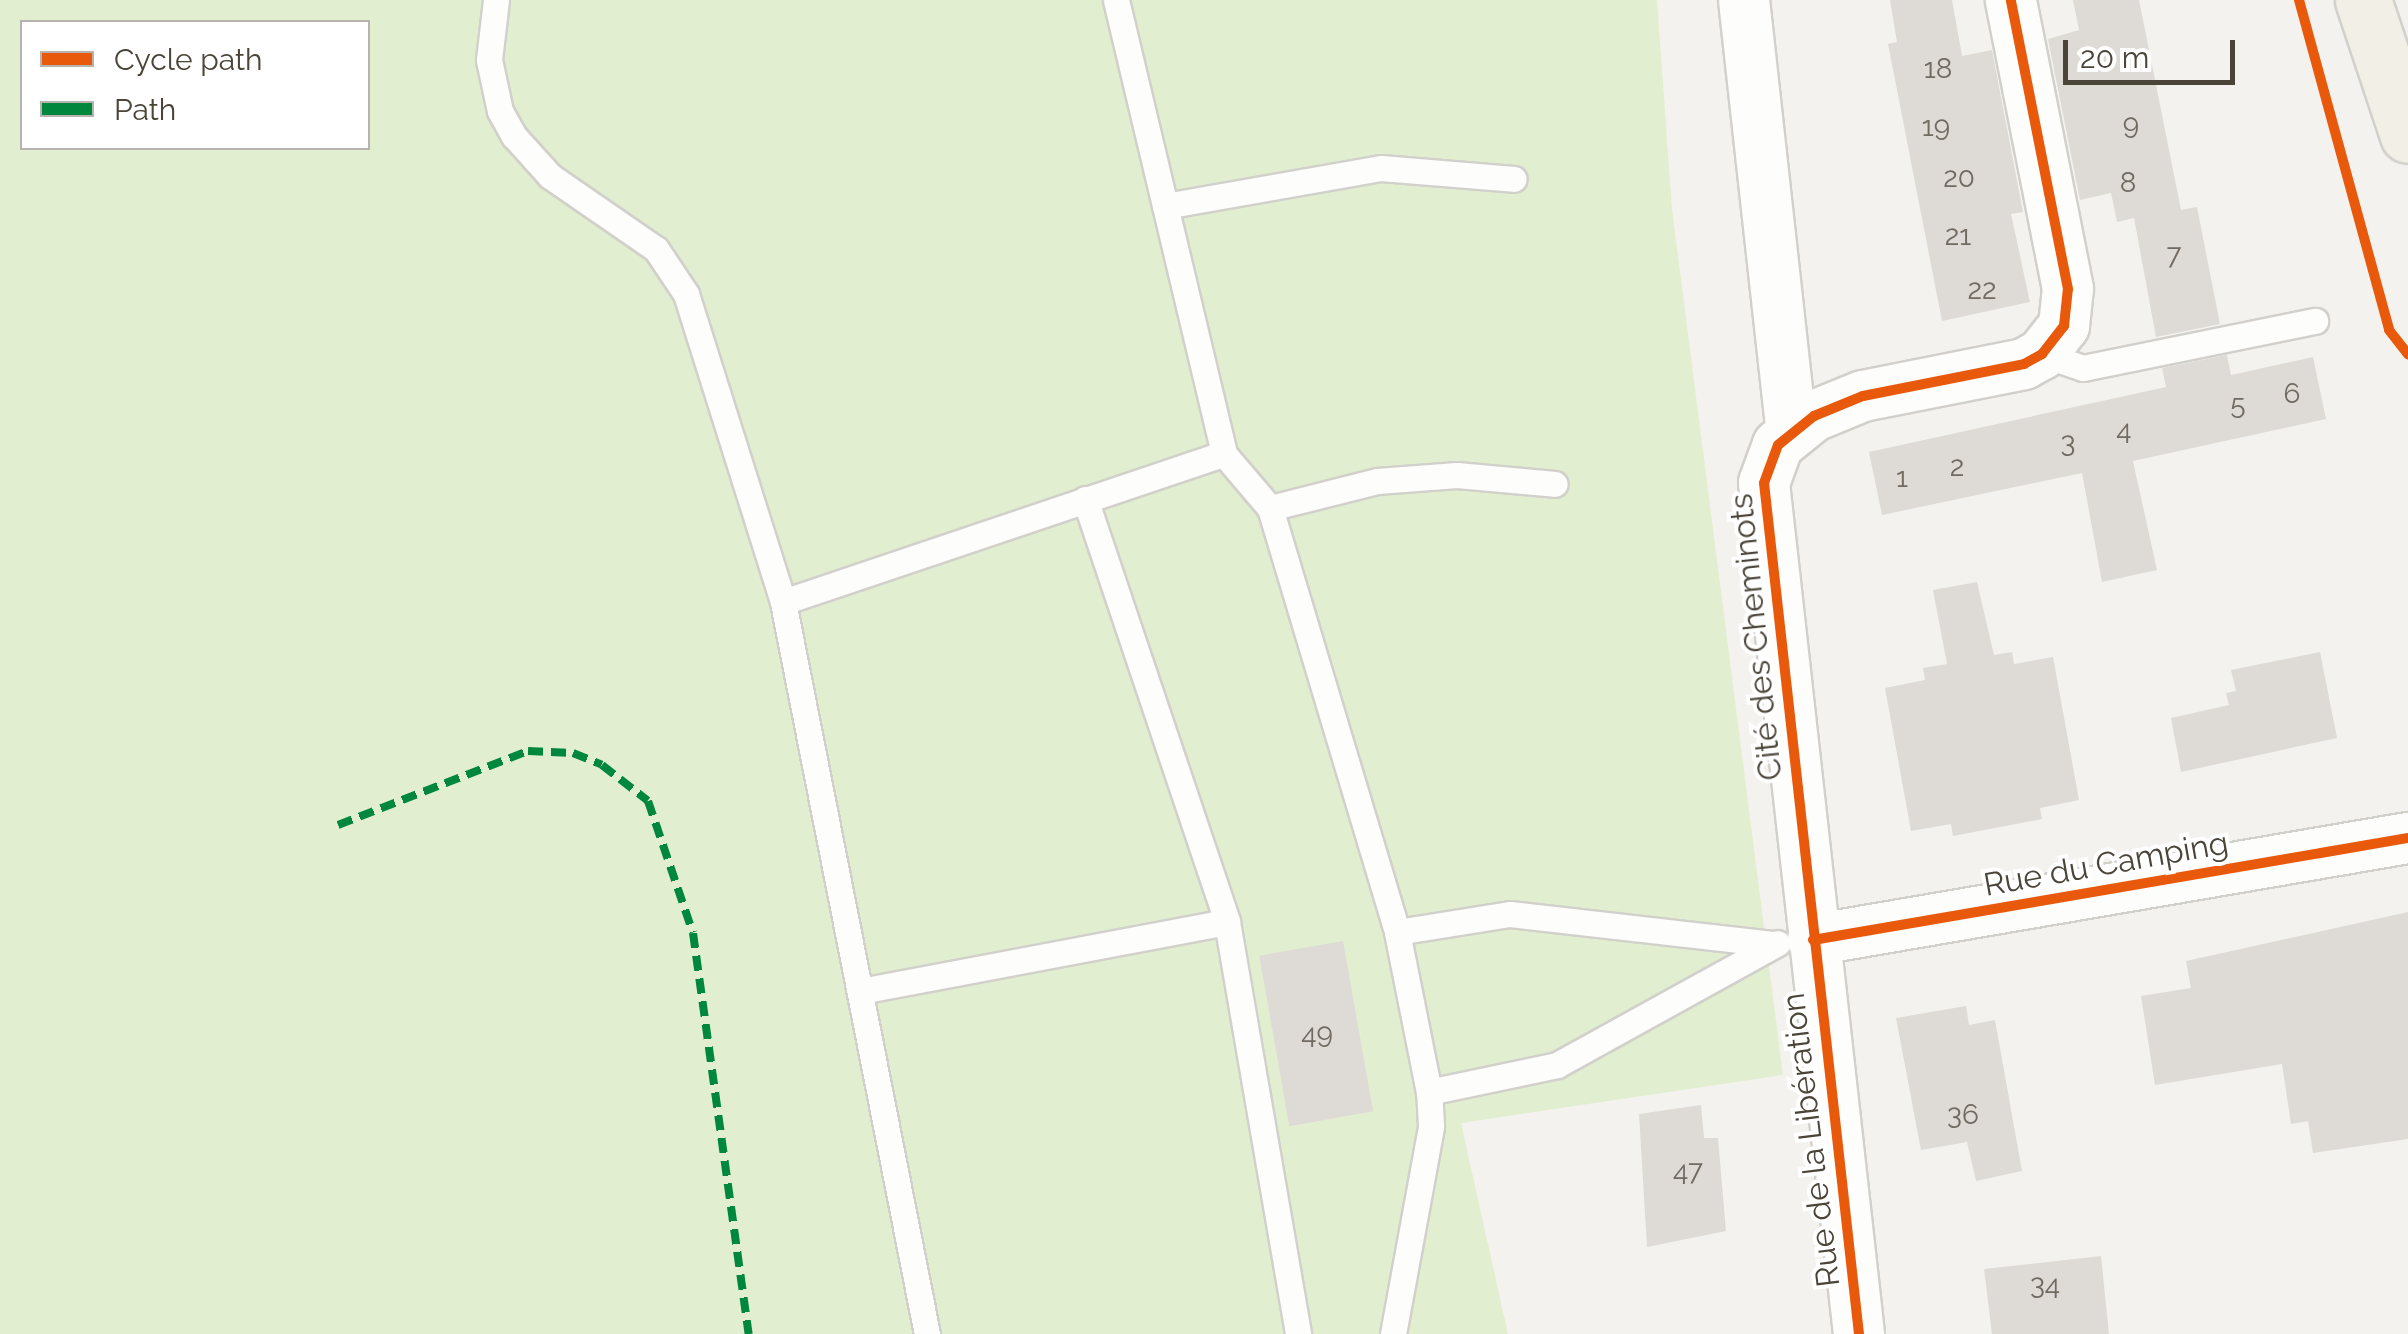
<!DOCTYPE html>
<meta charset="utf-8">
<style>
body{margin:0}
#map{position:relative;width:2408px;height:1334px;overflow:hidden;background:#f4f2ee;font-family:Raleway,sans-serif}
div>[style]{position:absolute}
.green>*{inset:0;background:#e1eecf}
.building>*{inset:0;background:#dedbd6;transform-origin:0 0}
.roads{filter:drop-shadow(2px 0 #d2d0cb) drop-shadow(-2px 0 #d2d0cb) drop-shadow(0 2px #d2d0cb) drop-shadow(0 -2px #d2d0cb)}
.service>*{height:25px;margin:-12.5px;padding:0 12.5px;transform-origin:12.5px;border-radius:12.5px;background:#fdfdfc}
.minor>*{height:50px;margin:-25px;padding:0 25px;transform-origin:25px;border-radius:25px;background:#fdfdfc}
.primary>*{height:55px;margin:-27.5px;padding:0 27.5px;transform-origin:27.5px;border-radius:27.5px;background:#f2efe6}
.quiet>*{height:8px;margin-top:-4px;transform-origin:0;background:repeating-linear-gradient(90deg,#00873e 0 15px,transparent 0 23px)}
.cycleway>*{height:10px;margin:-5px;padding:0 5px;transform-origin:5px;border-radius:5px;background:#e8590c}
span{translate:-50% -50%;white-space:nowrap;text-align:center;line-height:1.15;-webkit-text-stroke:8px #fff;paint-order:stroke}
.number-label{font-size:28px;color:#706a61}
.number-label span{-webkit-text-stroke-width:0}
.street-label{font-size:32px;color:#4b4439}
.legend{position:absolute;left:20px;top:20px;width:350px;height:130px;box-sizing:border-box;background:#fff;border:2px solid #b7b4b0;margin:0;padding:12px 18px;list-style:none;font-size:30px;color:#4b4439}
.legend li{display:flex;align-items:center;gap:20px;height:50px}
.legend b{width:50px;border:2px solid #b7b4b0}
.scale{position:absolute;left:2063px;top:40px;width:172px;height:45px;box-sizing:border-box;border:5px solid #4b4439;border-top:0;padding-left:12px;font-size:30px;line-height:35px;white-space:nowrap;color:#4b4439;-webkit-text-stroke:8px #fff;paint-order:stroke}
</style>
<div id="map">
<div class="green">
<div style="clip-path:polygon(evenodd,0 0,1657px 0,1672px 209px,1783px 1075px,1461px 1123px,1508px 1334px,0 1334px,0 0,22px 22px,368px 22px,368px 148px,22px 148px,22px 22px)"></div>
</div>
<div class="building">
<div style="clip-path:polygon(1890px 0,1952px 0,1962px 56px,1992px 50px,2023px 212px,2011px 214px,2030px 302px,1942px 321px,1888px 44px,1897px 42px)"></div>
<div style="clip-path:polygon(2073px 0,2139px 0,2181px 210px,2197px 207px,2220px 324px,2156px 337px,2134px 218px,2117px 222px,2111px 193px,2080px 200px,2048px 39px,2079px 30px)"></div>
<div style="clip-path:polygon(2227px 355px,2231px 375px,2313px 357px,2326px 419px,2133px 461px,2157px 570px,2102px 582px,2082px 473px,1882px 515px,1869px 452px,2166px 387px,2162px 368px)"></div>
<div style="clip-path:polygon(1977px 582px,1994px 655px,2012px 652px,2014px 664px,2053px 657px,2079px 800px,2040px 808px,2042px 819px,1953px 836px,1951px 824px,1911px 831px,1885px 688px,1925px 680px,1923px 668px,1947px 664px,1933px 590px)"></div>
<div style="clip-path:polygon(2320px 652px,2337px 738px,2181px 772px,2171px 718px,2229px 705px,2226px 693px,2236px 691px,2231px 670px)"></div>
<div style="clip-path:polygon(2408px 912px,2408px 1139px,2313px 1153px,2308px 1121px,2291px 1124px,2282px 1064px,2155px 1085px,2141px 996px,2191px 988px,2186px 961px)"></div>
<div style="left:1343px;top:941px;width:173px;height:85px;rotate:80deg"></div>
<div style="clip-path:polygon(1966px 1006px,1969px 1025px,1995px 1020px,2022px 1171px,1976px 1181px,1967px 1142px,1921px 1150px,1896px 1018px)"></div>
<div style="clip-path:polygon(1701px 1105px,1704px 1138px,1718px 1138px,1726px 1231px,1647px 1247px,1639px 1114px)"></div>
<div style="clip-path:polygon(2101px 1256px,2109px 1334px,1992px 1334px,1984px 1269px)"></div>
</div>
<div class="roads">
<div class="service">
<div style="left:496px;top:0;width:60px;rotate:96.7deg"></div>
<div style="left:489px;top:60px;width:52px;rotate:77.8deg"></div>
<div style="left:500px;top:111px;width:29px;rotate:61deg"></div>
<div style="left:514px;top:136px;width:54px;rotate:48deg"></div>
<div style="left:550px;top:176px;width:129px;rotate:34.6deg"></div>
<div style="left:656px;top:249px;width:54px;rotate:56.3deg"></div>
<div style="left:686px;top:294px;width:323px;rotate:72.5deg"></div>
<div style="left:1116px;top:0;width:467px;rotate:76.6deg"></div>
<div style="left:1224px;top:454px;width:71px;rotate:49.6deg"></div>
<div style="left:1270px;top:508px;width:443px;rotate:73.3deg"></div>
<div style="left:1397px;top:932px;width:114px;rotate:-9.1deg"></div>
<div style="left:1510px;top:914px;width:264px;rotate:6.5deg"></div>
<div style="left:1165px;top:206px;width:219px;rotate:-10deg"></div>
<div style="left:1381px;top:168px;width:133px;rotate:4.7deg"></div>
<div style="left:2042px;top:354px;width:43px;rotate:18.9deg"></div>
<div style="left:2083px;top:368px;width:237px;rotate:-11.5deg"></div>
<div style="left:1085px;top:499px;width:446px;rotate:71.4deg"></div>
<div style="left:1227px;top:922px;width:418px;rotate:80.2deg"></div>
<div style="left:1270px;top:508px;width:110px;rotate:-14.2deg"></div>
<div style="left:1377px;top:481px;width:80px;rotate:-4.3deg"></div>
<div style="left:1457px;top:475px;width:98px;rotate:5.2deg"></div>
<div style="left:1397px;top:932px;width:163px;rotate:78.7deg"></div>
<div style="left:861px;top:991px;width:372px;rotate:-10.7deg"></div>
<div style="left:927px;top:1334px;width:746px;rotate:-101.13deg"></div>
<div style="left:783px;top:602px;width:465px;rotate:-18.6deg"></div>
<div style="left:1393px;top:1334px;width:211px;rotate:-79.6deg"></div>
<div style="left:1431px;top:1126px;width:34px;rotate:-93deg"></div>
<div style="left:1429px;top:1092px;width:131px;rotate:-11.9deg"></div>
<div style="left:1557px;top:1065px;width:252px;rotate:-28.9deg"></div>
</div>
<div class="minor">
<div style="left:1744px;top:0;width:432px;rotate:83.7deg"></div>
<div style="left:1813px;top:940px;width:604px;rotate:-9.73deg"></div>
<div style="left:1859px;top:1334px;width:856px;rotate:-96.37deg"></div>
<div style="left:1764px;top:483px;width:40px;rotate:-69.8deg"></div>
<div style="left:1778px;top:445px;width:46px;rotate:-38.9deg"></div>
<div style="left:1814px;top:416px;width:53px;rotate:-22.2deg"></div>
<div style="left:1863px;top:396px;width:164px;rotate:-11.2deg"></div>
<div style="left:2024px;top:364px;width:21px;rotate:-29deg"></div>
<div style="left:2042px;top:354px;width:36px;rotate:-52deg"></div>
<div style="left:2064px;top:326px;width:37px;rotate:-84deg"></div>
<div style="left:2068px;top:289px;width:295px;rotate:-101.2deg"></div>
</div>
<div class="primary">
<div style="left:2363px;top:0;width:142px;rotate:71.6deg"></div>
</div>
</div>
<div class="quiet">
<div style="left:338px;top:825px;width:204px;rotate:-21.3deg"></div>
<div style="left:528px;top:751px;width:45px;rotate:2.5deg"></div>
<div style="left:573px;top:753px;width:31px;rotate:22deg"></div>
<div style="left:602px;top:765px;width:58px;rotate:38deg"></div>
<div style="left:648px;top:801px;width:139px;rotate:71.2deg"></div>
<div style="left:693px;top:933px;width:405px;rotate:82.1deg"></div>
</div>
<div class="cycleway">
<div style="left:2299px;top:0;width:342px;rotate:74.7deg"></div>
<div style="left:2389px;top:330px;width:31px;rotate:52deg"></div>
<div style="left:1813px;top:940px;width:604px;rotate:-9.73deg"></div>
<div style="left:1859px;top:1334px;width:856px;rotate:-96.37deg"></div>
<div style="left:1764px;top:483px;width:40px;rotate:-69.8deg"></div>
<div style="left:1778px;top:445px;width:46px;rotate:-38.9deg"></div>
<div style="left:1814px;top:416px;width:53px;rotate:-22.2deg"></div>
<div style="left:1863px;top:396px;width:164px;rotate:-11.2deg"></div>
<div style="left:2024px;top:364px;width:21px;rotate:-29deg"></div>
<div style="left:2042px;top:354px;width:36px;rotate:-52deg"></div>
<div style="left:2064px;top:326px;width:37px;rotate:-84deg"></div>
<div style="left:2068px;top:289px;width:295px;rotate:-101.2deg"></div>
</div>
<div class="number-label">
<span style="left:1938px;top:69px">18</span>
<span style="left:2131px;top:125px">9</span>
<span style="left:1936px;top:127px">19</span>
<span style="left:1959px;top:178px">20</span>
<span style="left:2128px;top:183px">8</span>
<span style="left:1958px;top:236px">21</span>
<span style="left:2174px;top:255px">7</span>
<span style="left:1982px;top:290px">22</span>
<span style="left:2292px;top:394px">6</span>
<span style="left:2238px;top:405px">5</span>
<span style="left:2124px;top:430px">4</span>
<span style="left:2068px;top:443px">3</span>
<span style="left:1957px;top:467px">2</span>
<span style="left:1902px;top:478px">1</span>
<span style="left:1317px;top:1034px">49</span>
<span style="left:1963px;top:1115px">36</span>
<span style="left:1688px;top:1171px">47</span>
<span style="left:2045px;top:1285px">34</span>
</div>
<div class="street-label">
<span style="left:1756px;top:637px;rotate:-96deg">Cité des Cheminots</span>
<span style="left:2106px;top:864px;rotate:-10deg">Rue du Camping</span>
<span style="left:1811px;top:1140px;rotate:-97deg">Rue de la Libération</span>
</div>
<ul class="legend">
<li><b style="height:12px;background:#e8590c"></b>Cycle path</li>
<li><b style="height:12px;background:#00873e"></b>Path</li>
</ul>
<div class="scale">20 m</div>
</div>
